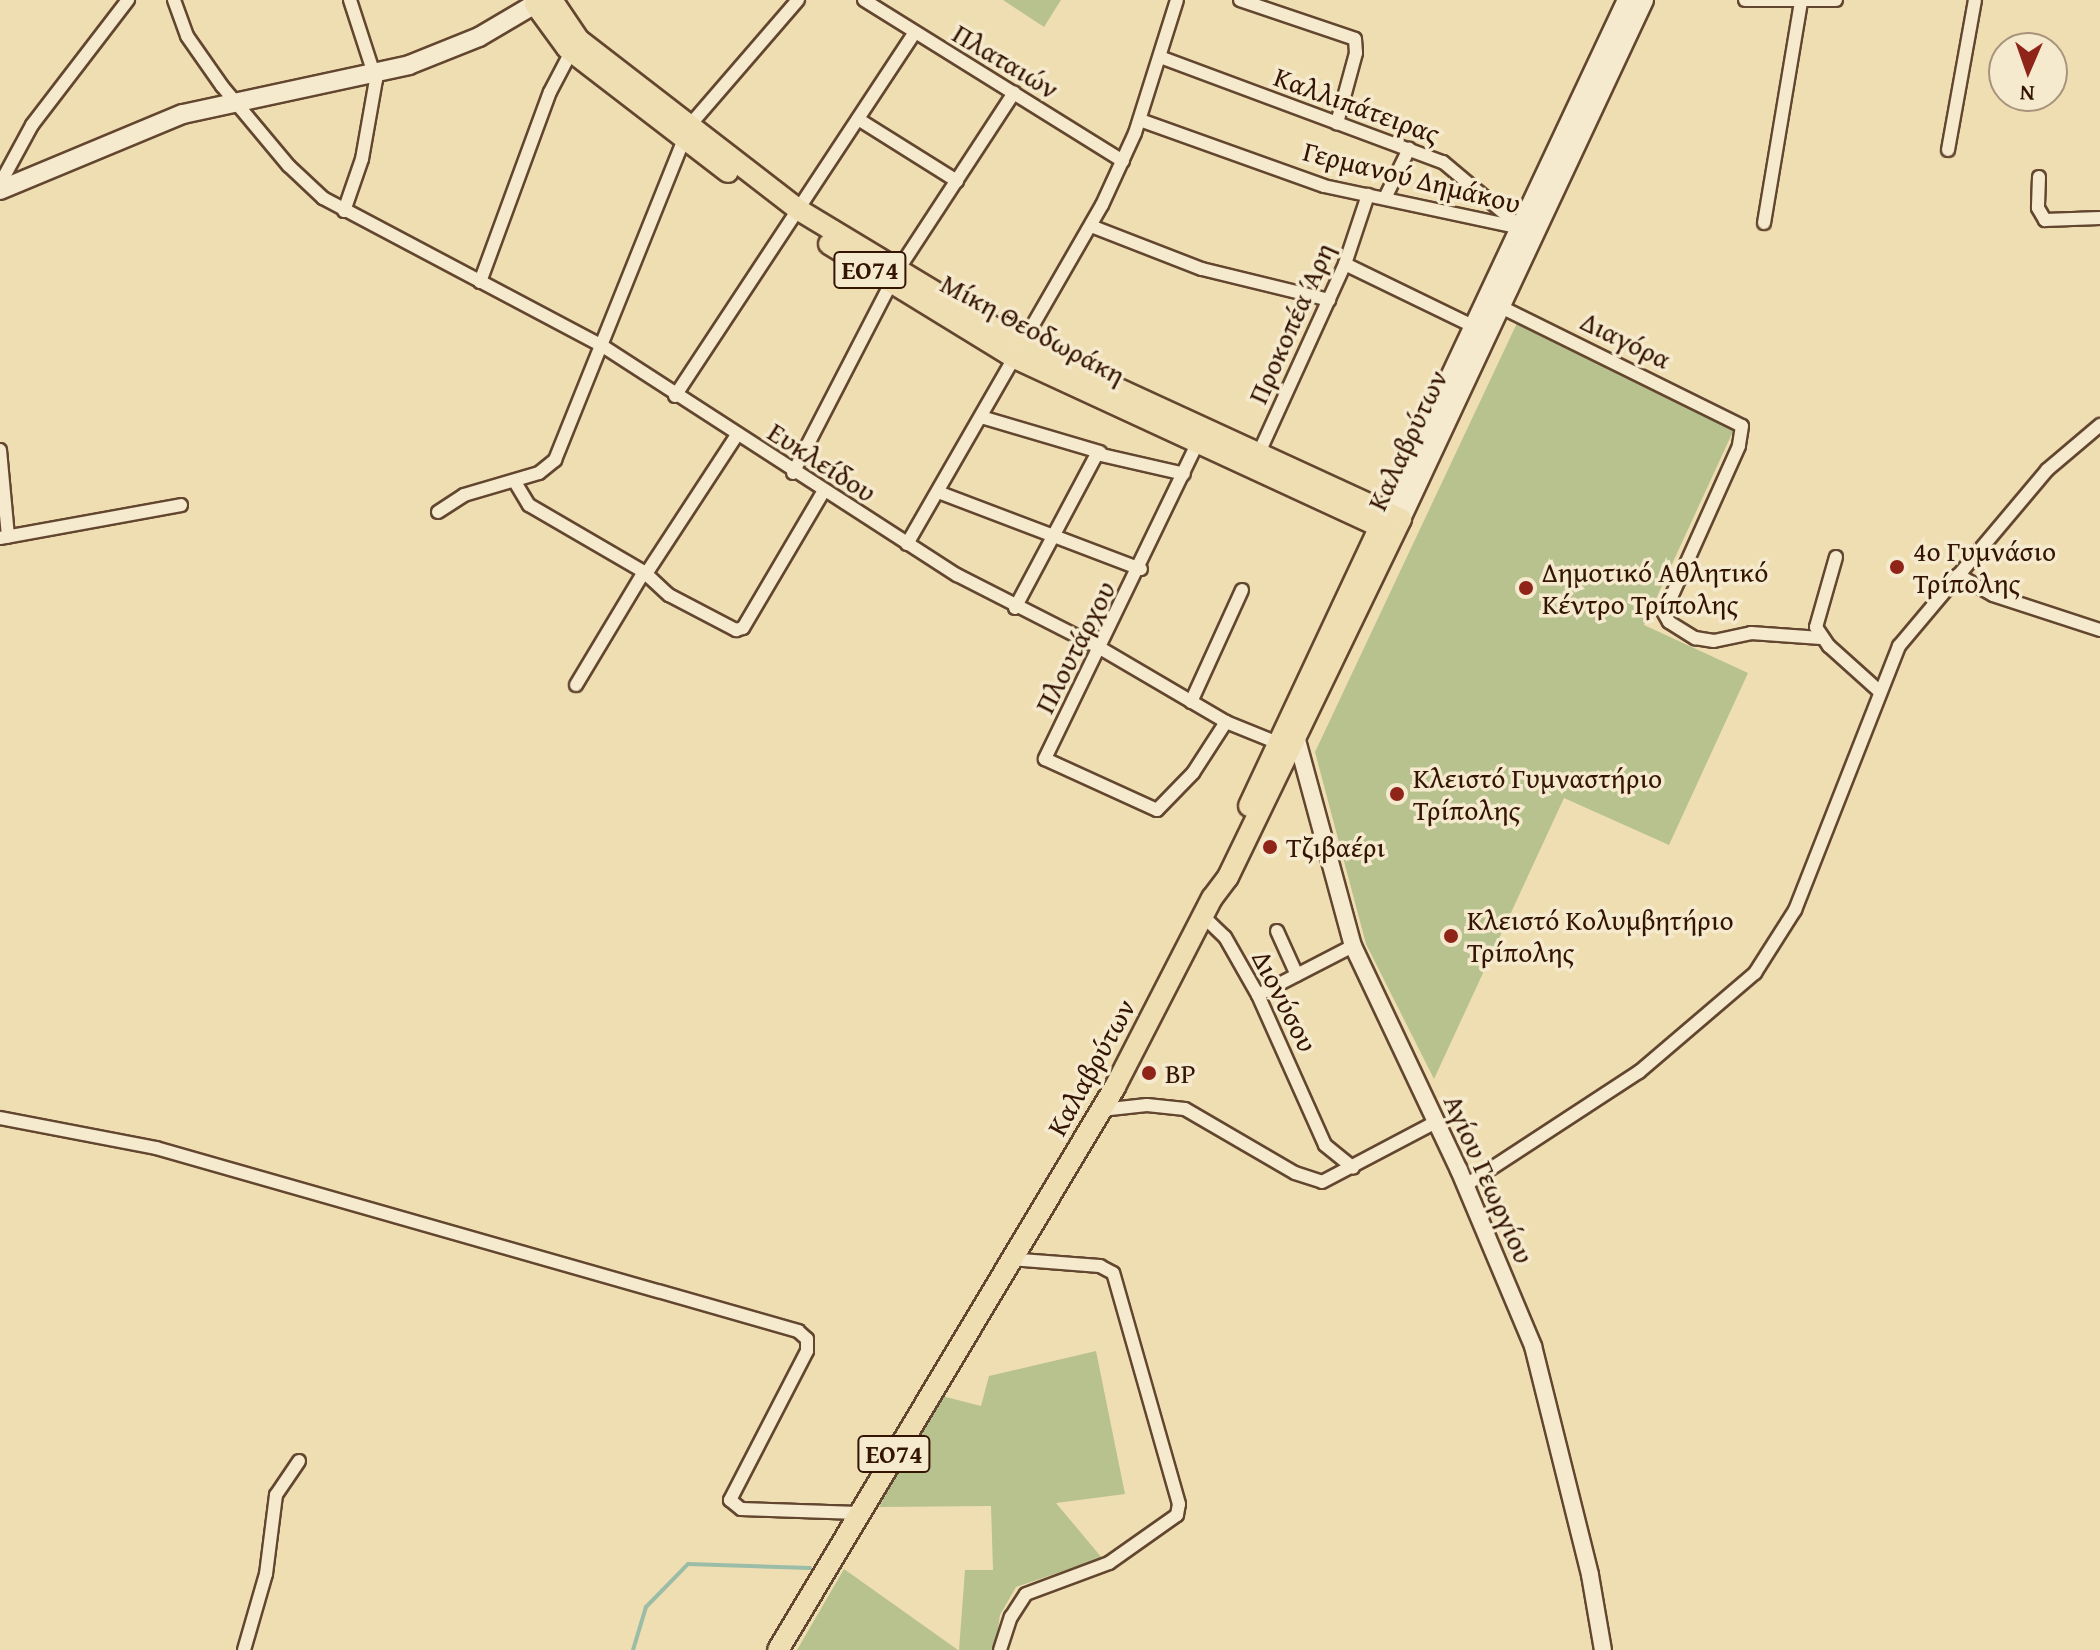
<!DOCTYPE html>
<meta charset="utf-8">
<style>
body{margin:0}
#map{position:relative;width:2100px;height:1650px;overflow:hidden;background:#f0deb3;font-family:"Gentium Book Plus",serif}
div>[style]{position:absolute}
.green>*{inset:0;background:#b7c28e}
.stream>*{height:4px;margin:-2px;padding:0 2px;transform-origin:2px;border-radius:2px;background:#9bbda7}
.roads{filter:drop-shadow(2px 0 #63462f) drop-shadow(-2px 0 #63462f) drop-shadow(0 2px #63462f) drop-shadow(0 -2px #63462f)}
.minor>*{height:12px;margin:-6px;padding:0 6px;transform-origin:6px;border-radius:6px;background:#f5eace}
.tertiary>*{height:16px;margin:-8px;padding:0 8px;transform-origin:8px;border-radius:8px;background:#f5eace}
.secondary>*{height:18px;margin:-9px;padding:0 9px;transform-origin:9px;border-radius:9px;background:#f5eace}
.primary>*{height:20px;margin:-10px;padding:0 10px;transform-origin:10px;border-radius:10px;background:#f0deb3}
.dots>*{width:22px;height:22px;translate:-50% -50%;box-sizing:border-box;border:4px solid #f5eace;border-radius:50%}
span{translate:-50% -50%;white-space:nowrap;text-align:center;line-height:1.15;-webkit-text-stroke:7px #f5eace;paint-order:stroke}
.shield-label span{padding:2px 6px;background:#f5eace;border:2px solid;border-radius:6px;-webkit-text-stroke-width:0}
.shield-label{font-size:26px;color:#341403;font-weight:700}
.street-label{font-size:28px;color:#341403}
.poi-label{font-size:28px;color:#341403}
.left{translate:0 -50%;text-align:left}
.north{position:absolute;left:1988px;top:32px;width:80px;height:80px;box-sizing:border-box;background:#f5eace;border:2px solid #a8947d;border-radius:50%;rotate:182deg;font-size:22px;font-weight:700;line-height:32px;text-align:center;color:#341403}
.north::after{content:'';display:block;margin:auto;width:28px;height:36px;background:#8f2418;clip-path:polygon(50% 0,100% 100%,50% 72%,0 100%)}
</style>
<div id="map">
<div class="green">
<div style="clip-path:polygon(1003px 0,1061px 0,1044px 27px)"></div>
<div style="clip-path:polygon(1518px 321px,1736px 425px,1644px 625px,1748px 673px,1669px 845px,1564px 798px,1434px 1079px,1366px 944px,1315px 752px)"></div>
<div style="clip-path:polygon(1096px 1351px,1125px 1494px,1056px 1503px,1102px 1558px,1016px 1587px,1000px 1615px,995px 1650px,959px 1650px,965px 1570px,993px 1570px,991px 1506px,879px 1507px,942px 1396px,981px 1406px,989px 1376px)"></div>
<div style="clip-path:polygon(844px 1569px,958px 1650px,797px 1650px)"></div>
</div>
<div class="stream">
<div style="left:633px;top:1650px;width:45px;rotate:-73.2deg"></div>
<div style="left:646px;top:1607px;width:60px;rotate:-45.7deg"></div>
<div style="left:688px;top:1564px;width:122px;rotate:1.9deg"></div>
</div>
<div class="roads">
<div class="minor">
<div style="left:174px;top:0;width:38px;rotate:70deg"></div>
<div style="left:187px;top:36px;width:61px;rotate:55deg"></div>
<div style="left:222px;top:86px;width:104px;rotate:50.1deg"></div>
<div style="left:289px;top:166px;width:47px;rotate:43.3deg"></div>
<div style="left:323px;top:198px;width:314px;rotate:27.9deg"></div>
<div style="left:601px;top:345px;width:424px;rotate:32.9deg"></div>
<div style="left:957px;top:575px;width:161px;rotate:27deg"></div>
<div style="left:1100px;top:648px;width:146px;rotate:30.4deg"></div>
<div style="left:1226px;top:722px;width:56px;rotate:22deg"></div>
<div style="left:864px;top:0;width:305px;rotate:31.9deg"></div>
<div style="left:1240px;top:0;width:121px;rotate:18.7deg"></div>
<div style="left:1355px;top:39px;width:14px;rotate:86deg"></div>
<div style="left:1356px;top:53px;width:73px;rotate:105.2deg"></div>
<div style="left:1745px;top:0;width:91px"></div>
<div style="left:1160px;top:57px;width:302px;rotate:20.4deg"></div>
<div style="left:1443px;top:162px;width:98px;rotate:40deg"></div>
<div style="left:858px;top:119px;width:117px;rotate:32.1deg"></div>
<div style="left:1140px;top:120px;width:195px;rotate:19.7deg"></div>
<div style="left:1324px;top:186px;width:207px;rotate:12deg"></div>
<div style="left:1948px;top:150px;width:152px;rotate:-79.8deg"></div>
<div style="left:2039px;top:177px;width:31px;rotate:92deg"></div>
<div style="left:2038px;top:208px;width:14px;rotate:60deg"></div>
<div style="left:2045px;top:220px;width:55px;rotate:-2.1deg"></div>
<div style="left:0;top:184px;width:67px;rotate:-61.5deg"></div>
<div style="left:32px;top:125px;width:158px;rotate:-52.5deg"></div>
<div style="left:1385px;top:198px;width:55px;rotate:-63.9deg"></div>
<div style="left:344px;top:211px;width:55px;rotate:-70.9deg"></div>
<div style="left:362px;top:159px;width:80px;rotate:-80deg"></div>
<div style="left:376px;top:80px;width:84px;rotate:-108deg"></div>
<div style="left:1764px;top:223px;width:225px;rotate:-80.5deg"></div>
<div style="left:1091px;top:226px;width:119px;rotate:21.2deg"></div>
<div style="left:1202px;top:269px;width:131px;rotate:13.7deg"></div>
<div style="left:1345px;top:264px;width:144px;rotate:25.9deg"></div>
<div style="left:480px;top:282px;width:202px;rotate:-69.8deg"></div>
<div style="left:550px;top:92px;width:45px;rotate:-62.3deg"></div>
<div style="left:1497px;top:305px;width:273px;rotate:26.3deg"></div>
<div style="left:1742px;top:426px;width:20px;rotate:99deg"></div>
<div style="left:1739px;top:446px;width:183px;rotate:114.2deg"></div>
<div style="left:1664px;top:613px;width:10px;rotate:61deg"></div>
<div style="left:1669px;top:622px;width:31px;rotate:32deg"></div>
<div style="left:1695px;top:638px;width:19px;rotate:9deg"></div>
<div style="left:1714px;top:641px;width:38px;rotate:-12deg"></div>
<div style="left:1751px;top:633px;width:70px;rotate:4.1deg"></div>
<div style="left:675px;top:396px;width:435px;rotate:-56.6deg"></div>
<div style="left:981px;top:417px;width:124px;rotate:16.4deg"></div>
<div style="left:1197px;top:444px;width:350px;rotate:115.8deg"></div>
<div style="left:1045px;top:759px;width:123px;rotate:24.5deg"></div>
<div style="left:1157px;top:810px;width:52px;rotate:-45.8deg"></div>
<div style="left:1193px;top:773px;width:61px;rotate:-57.1deg"></div>
<div style="left:0;top:450px;width:87px;rotate:84.7deg"></div>
<div style="left:1257px;top:457px;width:212px;rotate:-65.5deg"></div>
<div style="left:1345px;top:264px;width:73px;rotate:-71.6deg"></div>
<div style="left:793px;top:473px;width:229px;rotate:-62.7deg"></div>
<div style="left:898px;top:270px;width:212px;rotate:-56.8deg"></div>
<div style="left:515px;top:482px;width:27px;rotate:59deg"></div>
<div style="left:529px;top:505px;width:133px;rotate:30.2deg"></div>
<div style="left:644px;top:572px;width:34px;rotate:43deg"></div>
<div style="left:669px;top:595px;width:76px;rotate:27.6deg"></div>
<div style="left:736px;top:630px;width:7px;rotate:-16deg"></div>
<div style="left:743px;top:628px;width:158px;rotate:-59.5deg"></div>
<div style="left:938px;top:492px;width:217px;rotate:20.8deg"></div>
<div style="left:438px;top:512px;width:31px;rotate:-33deg"></div>
<div style="left:464px;top:495px;width:78px;rotate:-16.3deg"></div>
<div style="left:539px;top:473px;width:21px;rotate:-39deg"></div>
<div style="left:555px;top:460px;width:361px;rotate:-68.1deg"></div>
<div style="left:690px;top:125px;width:165px;rotate:-49.2deg"></div>
<div style="left:0;top:538px;width:184px;rotate:-10.3deg"></div>
<div style="left:907px;top:544px;width:391px;rotate:-60.1deg"></div>
<div style="left:1102px;top:205px;width:79px;rotate:-65.4deg"></div>
<div style="left:1135px;top:133px;width:139px;rotate:-72.5deg"></div>
<div style="left:1836px;top:557px;width:73px;rotate:105.9deg"></div>
<div style="left:1816px;top:627px;width:23px;rotate:56deg"></div>
<div style="left:1829px;top:646px;width:67px;rotate:42deg"></div>
<div style="left:646px;top:574px;width:166px;rotate:-56.8deg"></div>
<div style="left:1958px;top:575px;width:40px;rotate:29.7deg"></div>
<div style="left:1993px;top:595px;width:113px;rotate:18.1deg"></div>
<div style="left:1015px;top:608px;width:174px;rotate:-62deg"></div>
<div style="left:1097px;top:454px;width:89px;rotate:12.9deg"></div>
<div style="left:576px;top:685px;width:132px;rotate:-59deg"></div>
<div style="left:1191px;top:702px;width:123px;rotate:-65.5deg"></div>
<div style="left:1203px;top:916px;width:30px;rotate:44deg"></div>
<div style="left:1225px;top:937px;width:67px;rotate:60.4deg"></div>
<div style="left:1258px;top:995px;width:164px;rotate:65.9deg"></div>
<div style="left:1325px;top:1145px;width:36px;rotate:39deg"></div>
<div style="left:1277px;top:931px;width:48px;rotate:65.6deg"></div>
<div style="left:1258px;top:995px;width:107px;rotate:-27.3deg"></div>
<div style="left:1101px;top:1110px;width:46px;rotate:-6.2deg"></div>
<div style="left:1147px;top:1105px;width:38px;rotate:6deg"></div>
<div style="left:1185px;top:1109px;width:127px;rotate:30.2deg"></div>
<div style="left:1295px;top:1173px;width:28px;rotate:18deg"></div>
<div style="left:1322px;top:1182px;width:129px;rotate:-27.8deg"></div>
<div style="left:0;top:1118px;width:159px;rotate:10.9deg"></div>
<div style="left:156px;top:1148px;width:668px;rotate:15.91deg"></div>
<div style="left:798px;top:1331px;width:12px;rotate:42deg"></div>
<div style="left:807px;top:1339px;width:12px;rotate:90deg"></div>
<div style="left:807px;top:1351px;width:168px;rotate:117.3deg"></div>
<div style="left:730px;top:1500px;width:14px;rotate:39deg"></div>
<div style="left:741px;top:1509px;width:117px;rotate:2deg"></div>
<div style="left:1466px;top:1185px;width:207px;rotate:-33.2deg"></div>
<div style="left:1639px;top:1072px;width:153px;rotate:-40.5deg"></div>
<div style="left:1755px;top:973px;width:75px;rotate:-57.6deg"></div>
<div style="left:1795px;top:910px;width:284px;rotate:-68.5deg"></div>
<div style="left:1899px;top:646px;width:230px;rotate:-49.9deg"></div>
<div style="left:2047px;top:470px;width:70px;rotate:-40.3deg"></div>
<div style="left:244px;top:1650px;width:79px;rotate:-73.9deg"></div>
<div style="left:266px;top:1574px;width:80px;rotate:-82.8deg"></div>
<div style="left:276px;top:1495px;width:41px;rotate:-55.9deg"></div>
<div style="left:1000px;top:1650px;width:35px;rotate:-72deg"></div>
<div style="left:1011px;top:1617px;width:27px;rotate:-57deg"></div>
<div style="left:1026px;top:1594px;width:89px;rotate:-20.5deg"></div>
<div style="left:1109px;top:1563px;width:83px;rotate:-35.2deg"></div>
<div style="left:1177px;top:1515px;width:11px;rotate:-80deg"></div>
<div style="left:1179px;top:1504px;width:240px;rotate:-105.9deg"></div>
<div style="left:1113px;top:1273px;width:15px;rotate:-152deg"></div>
<div style="left:1100px;top:1266px;width:90px;rotate:-175.6deg"></div>
</div>
<div class="tertiary">
<div style="left:1290px;top:732px;width:11px;rotate:49deg"></div>
<div style="left:1297px;top:740px;width:213px;rotate:74.8deg"></div>
<div style="left:1353px;top:946px;width:248px;rotate:64.7deg"></div>
<div style="left:1459px;top:1170px;width:191px;rotate:67.2deg"></div>
<div style="left:1533px;top:1346px;width:236px;rotate:76deg"></div>
<div style="left:1590px;top:1575px;width:76px;rotate:80.2deg"></div>
</div>
<div class="secondary">
<div style="left:0;top:190px;width:198px;rotate:-22.6deg"></div>
<div style="left:183px;top:114px;width:231px;rotate:-12.2deg"></div>
<div style="left:409px;top:65px;width:75px;rotate:-21.8deg"></div>
<div style="left:479px;top:37px;width:65px;rotate:-30.5deg"></div>
<div style="left:1386px;top:513px;width:567px;rotate:-64.84deg"></div>
<div style="left:1401px;top:519px;width:573px;rotate:-64.91deg"></div>
</div>
<div class="primary">
<div style="left:540px;top:0;width:6px;rotate:141deg"></div>
<div style="left:535px;top:4px;width:54px;rotate:54deg"></div>
<div style="left:567px;top:48px;width:203px;rotate:37.6deg"></div>
<div style="left:552px;top:0;width:48px;rotate:56deg"></div>
<div style="left:579px;top:40px;width:278px;rotate:37.7deg"></div>
<div style="left:799px;top:210px;width:262px;rotate:31.1deg"></div>
<div style="left:1023px;top:345px;width:416px;rotate:24.7deg"></div>
<div style="left:1401px;top:519px;width:398px;rotate:115.8deg"></div>
<div style="left:1228px;top:877px;width:26px;rotate:127deg"></div>
<div style="left:1212px;top:898px;width:212px;rotate:117.2deg"></div>
<div style="left:1115px;top:1087px;width:656px;rotate:120.9deg"></div>
<div style="left:829px;top:244px;width:218px;rotate:31.5deg"></div>
<div style="left:1015px;top:358px;width:417px;rotate:24.8deg"></div>
<div style="left:1249px;top:806px;width:320px;rotate:-64.9deg"></div>
</div>
</div>
<div class="dots">
<div style="left:1897px;top:567px;background:#8f2418"></div>
<div style="left:1526px;top:588px;background:#8f2418"></div>
<div style="left:1397px;top:794px;background:#8f2418"></div>
<div style="left:1270px;top:847px;background:#8f2418"></div>
<div style="left:1451px;top:936px;background:#8f2418"></div>
<div style="left:1149px;top:1073px;background:#8f2418"></div>
</div>
<div class="shield-label">
<span style="left:870px;top:270px">ΕΟ74</span>
<span style="left:894px;top:1454px">ΕΟ74</span>
</div>
<div class="street-label">
<span style="left:1006px;top:61px;rotate:31deg">Πλαταιών</span>
<span style="left:1357px;top:105px;rotate:20deg">Καλλιπάτειρας</span>
<span style="left:1412px;top:177px;rotate:14deg">Γερμανού Δημάκου</span>
<span style="left:1291px;top:323px;rotate:-66deg">Προκοπέα Άρη</span>
<span style="left:1033px;top:329px;rotate:28deg">Μίκη Θεοδωράκη</span>
<span style="left:1626px;top:340px;rotate:26deg">Διαγόρα</span>
<span style="left:1407px;top:440px;rotate:-65deg">Καλαβρύτων</span>
<span style="left:822px;top:462px;rotate:33deg">Ευκλείδου</span>
<span style="left:1075px;top:647px;rotate:-63deg">Πλουτάρχου</span>
<span style="left:1285px;top:1001px;rotate:63deg">Διονύσου</span>
<span style="left:1091px;top:1067px;rotate:-61deg">Καλαβρύτων</span>
<span style="left:1489px;top:1179px;rotate:66deg">Αγίου Γεωργίου</span>
</div>
<div class="poi-label">
<span class="left" style="left:1913px;top:567px">4ο Γυμνάσιο<br>Τρίπολης</span>
<span class="left" style="left:1542px;top:588px">Δημοτικό Αθλητικό<br>Κέντρο Τρίπολης</span>
<span class="left" style="left:1413px;top:794px">Κλειστό Γυμναστήριο<br>Τρίπολης</span>
<span class="left" style="left:1286px;top:847px">Τζιβαέρι</span>
<span class="left" style="left:1467px;top:936px">Κλειστό Κολυμβητήριο<br>Τρίπολης</span>
<span class="left" style="left:1165px;top:1073px">BP</span>
</div>
<div class="north">N</div>
</div>
